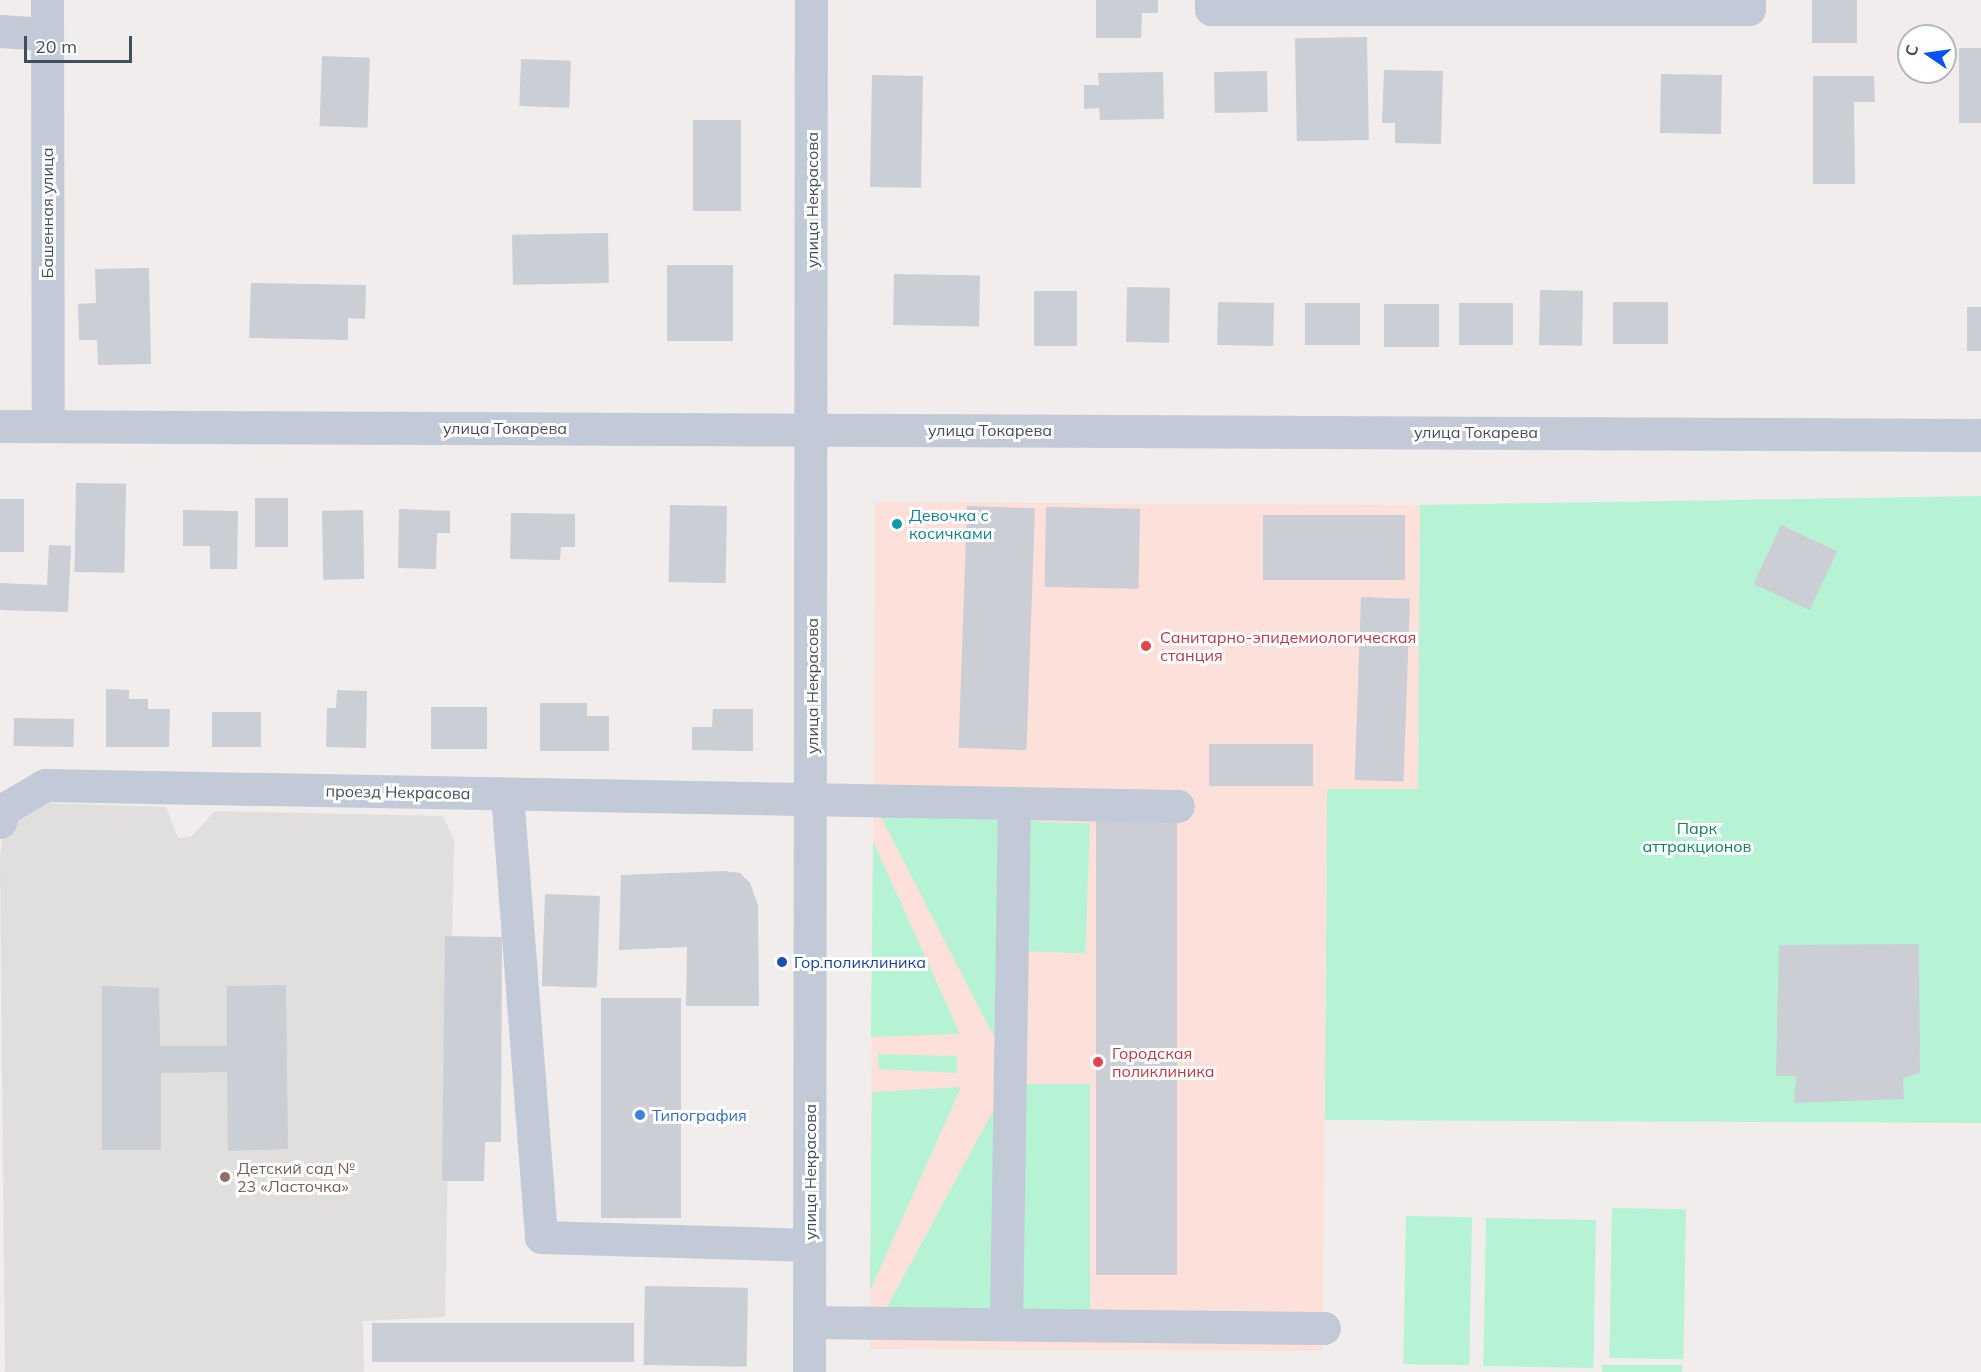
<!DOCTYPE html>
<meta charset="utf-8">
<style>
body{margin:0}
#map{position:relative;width:1981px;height:1372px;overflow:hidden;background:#f0edec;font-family:Mulish,sans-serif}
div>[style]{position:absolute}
.education>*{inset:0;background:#e1dede}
.medical>*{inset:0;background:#fde0d9}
.green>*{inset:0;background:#b5f3d4;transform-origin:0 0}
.building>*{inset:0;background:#cbced5;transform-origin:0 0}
.minor>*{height:33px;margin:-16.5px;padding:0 16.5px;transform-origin:16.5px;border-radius:16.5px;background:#c1cad6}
.dots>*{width:16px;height:16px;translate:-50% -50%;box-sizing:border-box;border:3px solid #fff;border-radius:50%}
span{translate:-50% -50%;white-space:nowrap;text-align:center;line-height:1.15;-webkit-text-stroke:6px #fff;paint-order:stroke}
.street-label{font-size:16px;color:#434e5c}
.culture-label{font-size:16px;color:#0d838f}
.left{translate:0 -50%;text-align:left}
.health-label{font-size:16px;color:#be3a42}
.park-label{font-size:16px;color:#0d8456}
.transit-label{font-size:16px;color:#164399}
.shop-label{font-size:16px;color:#366cbe}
.education-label{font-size:16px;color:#785e54}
.north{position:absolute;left:1897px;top:24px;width:60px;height:60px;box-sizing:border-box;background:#fff;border:2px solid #b4b8be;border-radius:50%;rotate:283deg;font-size:16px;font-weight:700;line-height:24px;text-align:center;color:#434e5c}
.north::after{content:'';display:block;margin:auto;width:21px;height:27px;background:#0653f0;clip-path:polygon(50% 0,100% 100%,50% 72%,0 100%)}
.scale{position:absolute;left:24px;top:36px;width:108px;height:27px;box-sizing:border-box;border:3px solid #434e5c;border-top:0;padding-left:8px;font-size:18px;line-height:21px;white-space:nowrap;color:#434e5c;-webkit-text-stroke:4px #fff;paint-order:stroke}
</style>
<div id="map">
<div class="education">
<div style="clip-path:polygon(41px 803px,166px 807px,178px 838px,192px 836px,215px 811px,443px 816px,454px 840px,445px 1317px,363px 1321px,364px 1372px,5px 1372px,0 857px,3px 834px)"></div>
</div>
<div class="medical">
<div style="clip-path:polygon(875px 502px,1420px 505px,1418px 789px,1327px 789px,1323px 1351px,870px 1349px)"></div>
</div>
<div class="green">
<div style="clip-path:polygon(1981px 496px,1981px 1123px,1325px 1120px,1327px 789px,1418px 789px,1420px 505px)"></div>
<div style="clip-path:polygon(880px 815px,1003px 818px,994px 1037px)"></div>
<div style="left:1021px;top:821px;width:69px;height:130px;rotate:2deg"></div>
<div style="clip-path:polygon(873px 841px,960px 1034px,871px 1037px)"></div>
<div style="clip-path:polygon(878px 1054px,957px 1056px,957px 1073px,879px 1069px)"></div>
<div style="left:1090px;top:1084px;width:229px;height:68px;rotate:90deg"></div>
<div style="clip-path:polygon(961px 1087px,870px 1291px,872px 1092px)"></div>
<div style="clip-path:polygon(995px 1107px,992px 1313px,885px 1311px)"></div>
<div style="left:1612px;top:1208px;width:74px;height:150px;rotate:1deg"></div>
<div style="left:1406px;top:1216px;width:66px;height:148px;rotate:1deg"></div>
<div style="left:1486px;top:1218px;width:110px;height:148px;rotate:1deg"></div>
<div style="left:1602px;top:1365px;width:80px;height:7px"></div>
</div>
<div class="building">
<div style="clip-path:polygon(1096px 0,1158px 0,1158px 13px,1142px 13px,1141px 38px,1096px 38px)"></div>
<div style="left:1812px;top:0;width:45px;height:43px"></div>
<div style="left:1367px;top:37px;width:103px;height:72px;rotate:89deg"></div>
<div style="left:1959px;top:48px;width:22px;height:75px"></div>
<div style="left:322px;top:56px;width:48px;height:70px;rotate:2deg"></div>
<div style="left:521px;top:59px;width:50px;height:47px;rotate:2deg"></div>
<div style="clip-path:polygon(1384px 70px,1443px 71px,1441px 144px,1395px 143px,1395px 123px,1382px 123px)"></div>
<div style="left:1267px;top:71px;width:41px;height:53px;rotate:89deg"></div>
<div style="clip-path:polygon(1163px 72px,1164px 119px,1100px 120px,1099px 108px,1084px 109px,1084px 85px,1099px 85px,1098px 73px)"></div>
<div style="left:1661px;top:74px;width:61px;height:59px;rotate:1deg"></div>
<div style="left:872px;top:75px;width:51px;height:112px;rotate:1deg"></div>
<div style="clip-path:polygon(1813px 76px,1874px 76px,1875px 102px,1854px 102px,1855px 184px,1813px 184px)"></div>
<div style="left:693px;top:120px;width:48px;height:91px"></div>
<div style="left:608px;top:233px;width:50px;height:96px;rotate:89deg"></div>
<div style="left:667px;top:265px;width:66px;height:76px"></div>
<div style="clip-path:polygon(149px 268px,151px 364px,98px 365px,97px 340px,79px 340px,78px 304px,96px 303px,95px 269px)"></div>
<div style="left:894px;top:274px;width:86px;height:51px;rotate:1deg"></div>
<div style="clip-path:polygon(251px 283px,366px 285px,365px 319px,348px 318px,348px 340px,249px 338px)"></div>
<div style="left:1127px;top:287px;width:43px;height:55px;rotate:1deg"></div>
<div style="left:1540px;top:290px;width:43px;height:55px;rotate:1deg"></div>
<div style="left:1034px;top:291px;width:43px;height:55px"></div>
<div style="left:1218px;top:302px;width:56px;height:43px;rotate:1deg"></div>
<div style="left:1613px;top:302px;width:55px;height:42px"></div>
<div style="left:1305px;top:303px;width:55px;height:42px"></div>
<div style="left:1459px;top:303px;width:54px;height:42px"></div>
<div style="left:1384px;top:304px;width:55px;height:43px"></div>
<div style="left:1981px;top:307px;width:44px;height:14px;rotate:90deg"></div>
<div style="left:76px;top:483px;width:50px;height:89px;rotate:1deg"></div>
<div style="left:255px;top:498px;width:33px;height:49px"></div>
<div style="left:0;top:499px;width:24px;height:53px"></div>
<div style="left:670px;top:505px;width:57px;height:77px;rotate:1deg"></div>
<div style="left:967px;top:506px;width:68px;height:242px;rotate:2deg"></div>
<div style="left:1046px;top:507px;width:94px;height:80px;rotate:1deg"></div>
<div style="clip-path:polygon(399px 509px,450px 511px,450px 533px,437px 533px,436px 569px,398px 568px)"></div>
<div style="clip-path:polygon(183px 510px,238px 511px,237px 569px,210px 569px,210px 546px,183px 546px)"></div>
<div style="left:363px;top:510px;width:69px;height:41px;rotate:89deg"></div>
<div style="clip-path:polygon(511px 513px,575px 514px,575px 547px,561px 547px,560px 560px,510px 559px)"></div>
<div style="left:1263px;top:515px;width:142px;height:65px"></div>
<div style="left:1781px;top:525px;width:62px;height:65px;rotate:25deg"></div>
<div style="clip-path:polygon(49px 545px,71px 546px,68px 612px,0 610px,0 583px,47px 585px)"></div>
<div style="left:1361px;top:597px;width:49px;height:183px;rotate:2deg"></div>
<div style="clip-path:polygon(106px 689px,129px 690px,129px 699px,148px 699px,148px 709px,170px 709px,169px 747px,106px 747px)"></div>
<div style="clip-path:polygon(337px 690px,367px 691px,366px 748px,326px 747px,327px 708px,336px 708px)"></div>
<div style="clip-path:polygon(540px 703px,587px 703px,587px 716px,609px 716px,609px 751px,540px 751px)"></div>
<div style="left:431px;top:707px;width:56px;height:42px"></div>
<div style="clip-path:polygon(713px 709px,753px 709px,753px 751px,692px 750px,692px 727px,712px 727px)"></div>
<div style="left:212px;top:712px;width:49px;height:35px"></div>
<div style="left:14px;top:718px;width:60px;height:28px;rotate:1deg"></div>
<div style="left:1209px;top:744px;width:104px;height:42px"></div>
<div style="left:1096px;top:818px;width:81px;height:457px"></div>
<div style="clip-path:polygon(724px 871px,740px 873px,750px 883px,758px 905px,759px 1006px,686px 1006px,687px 947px,619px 950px,621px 875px)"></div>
<div style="left:545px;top:894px;width:55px;height:92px;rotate:2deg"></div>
<div style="clip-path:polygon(445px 936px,502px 937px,501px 1142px,485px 1142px,484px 1181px,442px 1181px)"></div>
<div style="clip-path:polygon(1919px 944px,1920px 1073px,1903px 1078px,1904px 1099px,1794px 1103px,1796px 1076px,1776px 1076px,1779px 945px)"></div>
<div style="clip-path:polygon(286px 985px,288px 1149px,228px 1151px,227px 1072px,161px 1073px,161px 1150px,102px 1150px,102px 986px,159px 988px,160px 1046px,227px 1046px,227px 986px)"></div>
<div style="left:601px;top:998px;width:80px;height:220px"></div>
<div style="left:645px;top:1286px;width:103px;height:79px;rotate:1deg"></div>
<div style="left:634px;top:1323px;width:39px;height:262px;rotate:90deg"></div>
</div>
<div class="minor">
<div style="left:47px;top:0;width:426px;rotate:89.9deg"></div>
<div style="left:1211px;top:0;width:9px;rotate:90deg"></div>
<div style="left:1211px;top:9px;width:538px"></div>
<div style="left:1749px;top:9px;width:9px;rotate:-90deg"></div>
<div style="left:0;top:31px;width:46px;rotate:3.7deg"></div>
<div style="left:0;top:426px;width:1981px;rotate:0.26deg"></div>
<div style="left:507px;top:794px;width:444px;rotate:85.6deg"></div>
<div style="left:541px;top:1237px;width:268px;rotate:1.7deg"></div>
<div style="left:0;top:822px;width:14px;rotate:-73deg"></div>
<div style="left:4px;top:809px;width:48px;rotate:-30.3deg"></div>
<div style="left:45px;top:785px;width:1133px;rotate:1.06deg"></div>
<div style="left:809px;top:1322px;width:515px;rotate:0.67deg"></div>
<div style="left:1006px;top:1324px;width:519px;rotate:-89.12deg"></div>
<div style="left:809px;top:1372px;width:1372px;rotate:-89.92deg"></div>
</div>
<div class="dots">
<div style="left:897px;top:524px;background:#0f9aa8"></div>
<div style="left:1146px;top:646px;background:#e0444e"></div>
<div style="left:782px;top:962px;background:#1a4fb4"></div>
<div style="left:1098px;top:1062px;background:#e0444e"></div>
<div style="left:640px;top:1115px;background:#3f7fe0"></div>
<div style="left:225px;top:1177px;background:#8d6e63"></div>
</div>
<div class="street-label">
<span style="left:812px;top:200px;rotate:-90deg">улица Некрасова</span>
<span style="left:47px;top:213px;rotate:-90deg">Башенная улица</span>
<span style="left:505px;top:428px">улица Токарева</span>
<span style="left:990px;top:430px">улица Токарева</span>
<span style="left:1476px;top:432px">улица Токарева</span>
<span style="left:812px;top:686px;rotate:-90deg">улица Некрасова</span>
<span style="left:398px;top:792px;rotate:1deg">проезд Некрасова</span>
<span style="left:810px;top:1172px;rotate:-90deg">улица Некрасова</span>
</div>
<div class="culture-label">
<span class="left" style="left:909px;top:524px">Девочка с<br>косичками</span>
</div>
<div class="health-label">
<span class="left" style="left:1160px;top:646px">Санитарно-эпидемиологическая<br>станция</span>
<span class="left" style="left:1112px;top:1062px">Городская<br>поликлиника</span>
</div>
<div class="park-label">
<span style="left:1697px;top:837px">Парк<br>аттракционов</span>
</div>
<div class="transit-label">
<span class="left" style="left:794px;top:962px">Гор.поликлиника</span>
</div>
<div class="shop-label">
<span class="left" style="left:652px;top:1115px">Типография</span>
</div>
<div class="education-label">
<span class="left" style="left:237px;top:1177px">Детский сад №<br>23 «Ласточка»</span>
</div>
<div class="north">С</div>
<div class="scale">20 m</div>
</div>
